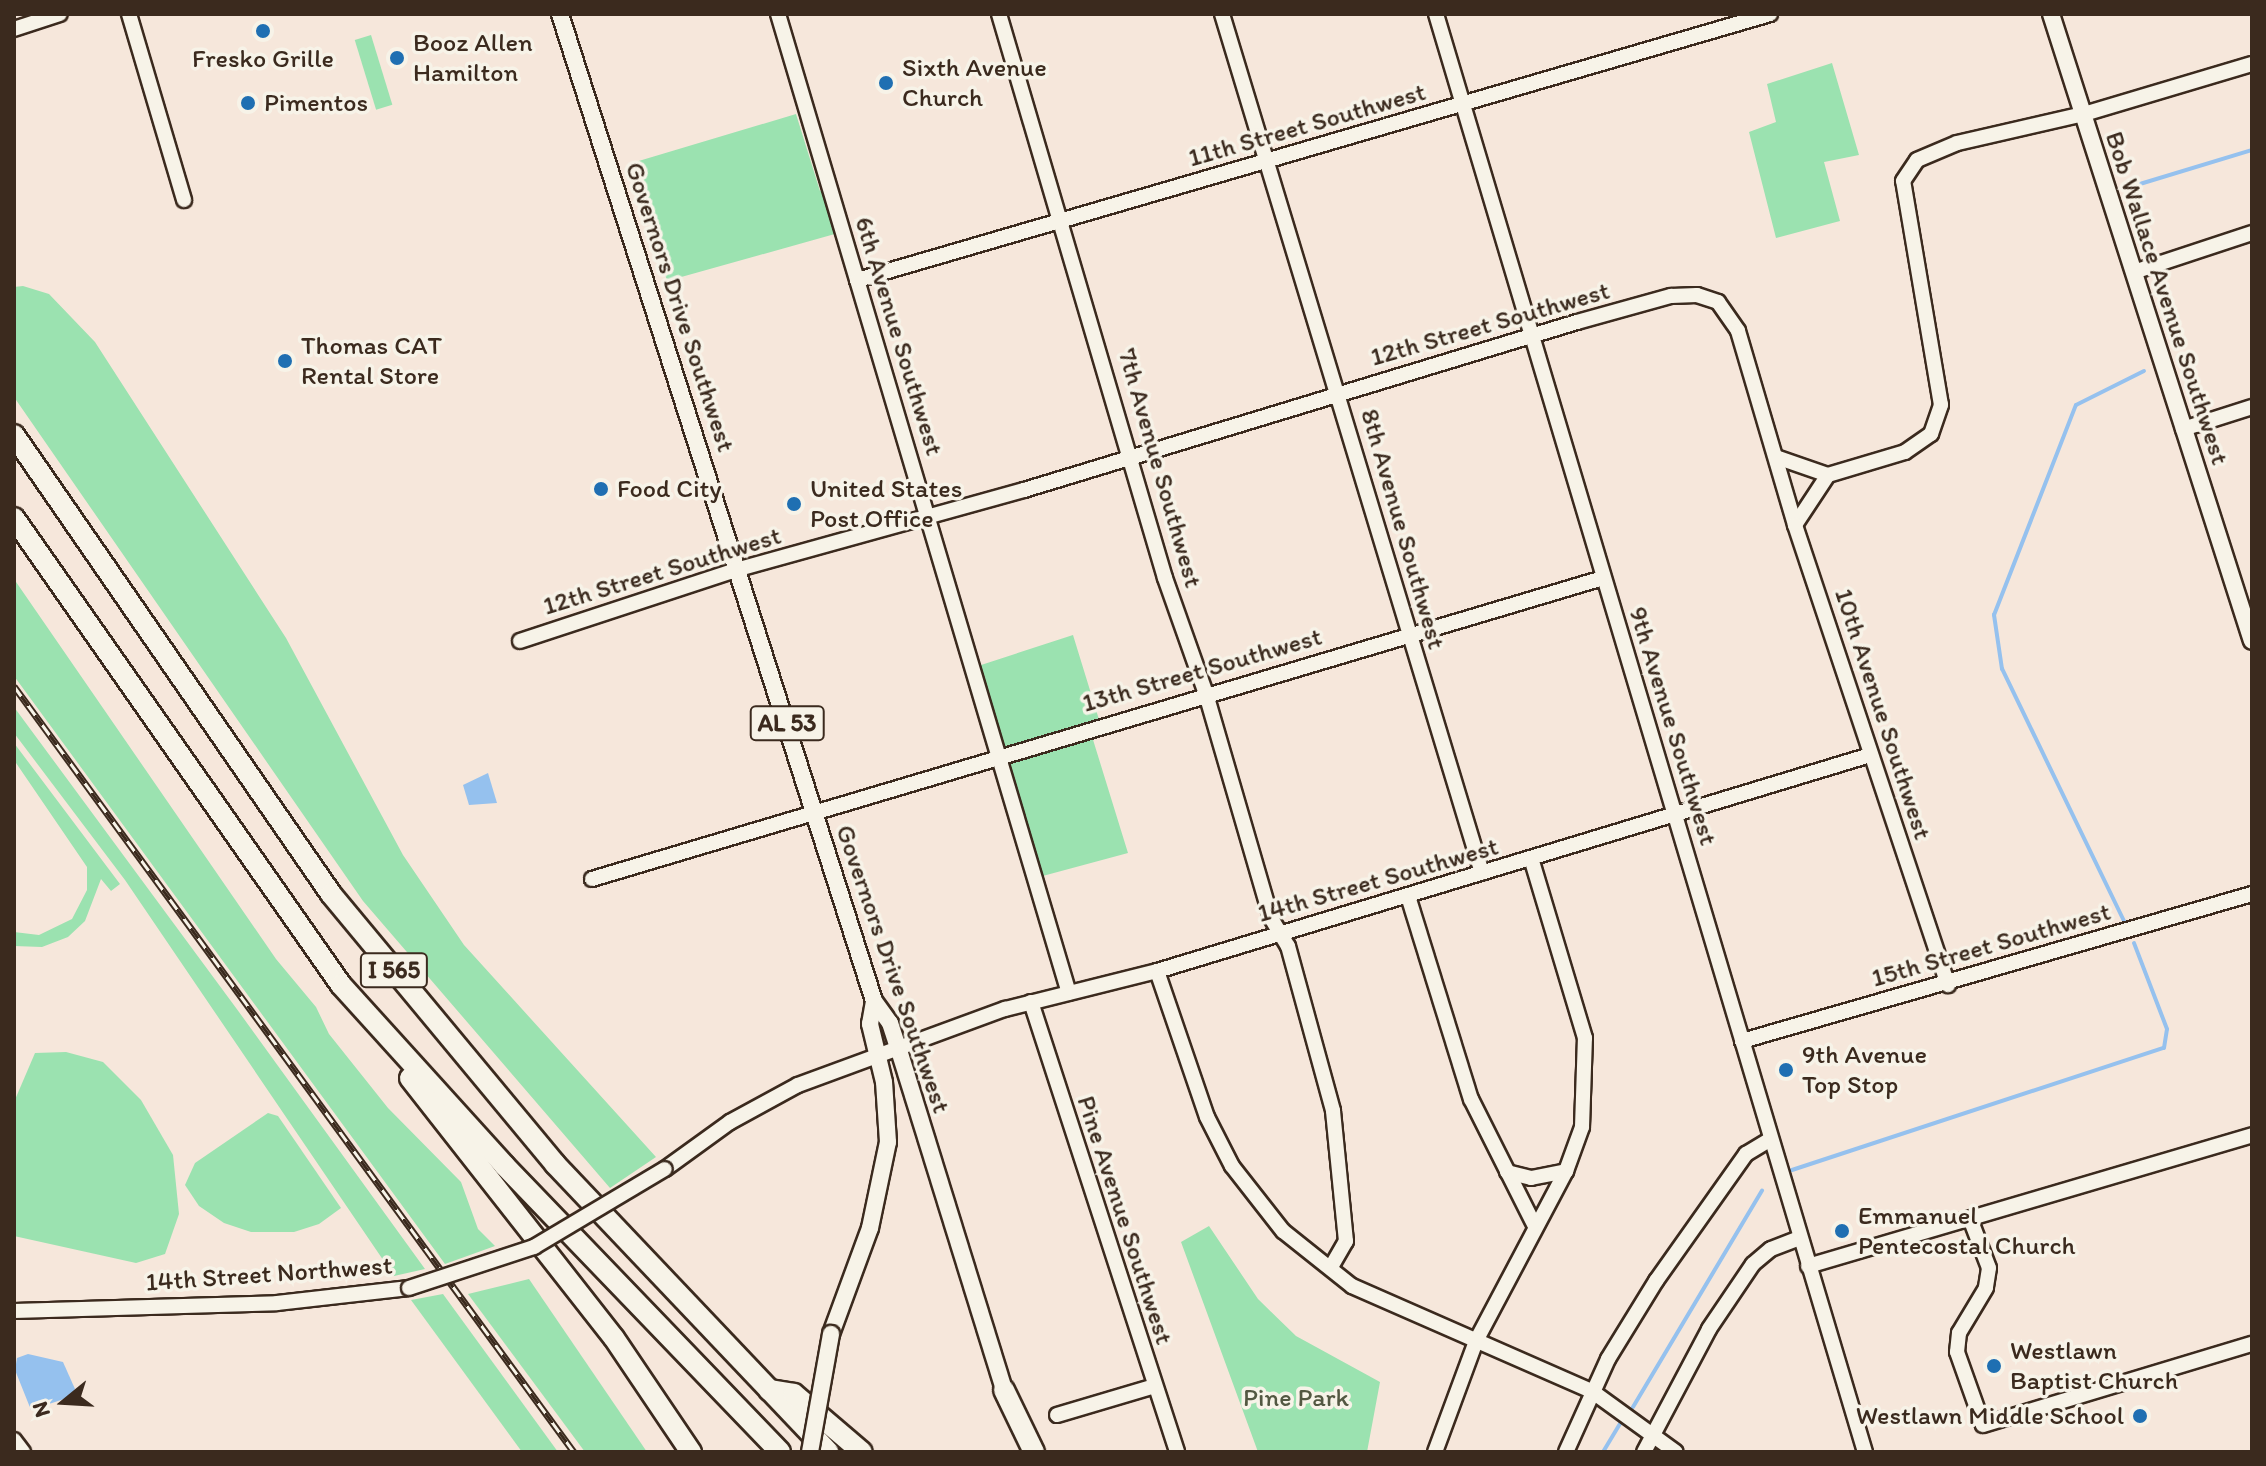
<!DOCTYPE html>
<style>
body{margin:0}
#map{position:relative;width:2266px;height:1466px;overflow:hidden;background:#f6e7db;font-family:Itim,sans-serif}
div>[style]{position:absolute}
.green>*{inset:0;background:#9be2b0;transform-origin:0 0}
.water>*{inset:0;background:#95c1ee}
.stream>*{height:4px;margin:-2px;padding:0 2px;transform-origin:2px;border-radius:2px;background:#95c1ee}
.roads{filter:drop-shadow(2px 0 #3b2a1e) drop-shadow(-2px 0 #3b2a1e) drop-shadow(0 2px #3b2a1e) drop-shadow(0 -2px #3b2a1e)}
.minor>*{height:14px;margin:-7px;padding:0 7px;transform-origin:7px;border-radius:7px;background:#f7f3e8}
.major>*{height:16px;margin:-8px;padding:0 8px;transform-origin:8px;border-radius:8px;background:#f7f3e8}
.highway>*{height:20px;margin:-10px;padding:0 10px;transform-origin:10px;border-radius:10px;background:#f7f3e8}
.rail>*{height:7px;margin-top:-3.5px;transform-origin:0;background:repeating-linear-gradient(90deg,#f7f3e8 0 12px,#3b2a1e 0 24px);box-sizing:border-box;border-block:2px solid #3b2a1e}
.bridges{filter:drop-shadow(2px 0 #3b2a1e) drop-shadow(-2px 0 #3b2a1e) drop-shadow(0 2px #3b2a1e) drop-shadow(0 -2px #3b2a1e)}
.minor-bridge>*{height:14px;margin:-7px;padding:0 7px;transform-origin:7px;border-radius:7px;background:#f7f3e8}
.major-bridge>*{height:16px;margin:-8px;padding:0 8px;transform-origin:8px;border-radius:8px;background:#f7f3e8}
.dots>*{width:22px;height:22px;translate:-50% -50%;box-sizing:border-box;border:4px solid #f7f3e8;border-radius:50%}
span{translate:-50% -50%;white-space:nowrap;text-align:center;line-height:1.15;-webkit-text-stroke:7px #f7f3e8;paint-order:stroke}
.shield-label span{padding:2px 6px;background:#f7f3e8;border:2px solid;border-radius:6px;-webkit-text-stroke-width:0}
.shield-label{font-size:24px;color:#3b2a1e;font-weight:700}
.poi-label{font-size:26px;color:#3b2a1e}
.left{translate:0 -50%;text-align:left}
.right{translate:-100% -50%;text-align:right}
.street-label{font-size:26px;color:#3b2a1e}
.park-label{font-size:26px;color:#535842}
.frame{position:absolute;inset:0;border:16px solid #3b2a1e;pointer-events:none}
.north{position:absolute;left:24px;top:1362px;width:80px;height:80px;-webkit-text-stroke:6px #f7f3e8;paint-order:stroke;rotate:252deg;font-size:22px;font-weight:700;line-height:32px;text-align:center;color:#3b2a1e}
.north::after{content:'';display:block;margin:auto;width:28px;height:36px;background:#3b2a1e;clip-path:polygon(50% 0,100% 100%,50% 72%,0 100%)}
</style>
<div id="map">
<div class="green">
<div style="left:371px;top:35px;width:73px;height:17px;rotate:73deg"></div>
<div style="clip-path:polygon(1832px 63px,1859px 155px,1824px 162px,1840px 221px,1776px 238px,1749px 132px,1776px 122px,1767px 84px)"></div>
<div style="clip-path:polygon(796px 114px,820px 191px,836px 186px,849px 230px,667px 281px,632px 163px)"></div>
<div style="clip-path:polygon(23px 286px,49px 294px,95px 342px,286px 638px,403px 855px,464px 945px,656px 1157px,610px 1188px,363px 901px,14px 397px,14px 287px)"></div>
<div style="clip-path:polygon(14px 579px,276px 959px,316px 1007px,329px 1034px,388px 1108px,461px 1182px,478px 1229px,495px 1246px,445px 1264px,14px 676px)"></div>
<div style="clip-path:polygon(1073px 635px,1101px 726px,1090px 730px,1128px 853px,1039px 877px,978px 666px)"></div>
<div style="clip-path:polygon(14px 707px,239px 1012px,425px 1269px,394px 1276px,125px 880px,14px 733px)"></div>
<div style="clip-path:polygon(14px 743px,120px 884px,111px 891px,101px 879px,85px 921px,68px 937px,42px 947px,14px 946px,14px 932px,39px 935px,72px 919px,87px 890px,87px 867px,14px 760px)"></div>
<div style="clip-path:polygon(66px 1052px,103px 1062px,141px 1100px,173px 1155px,179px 1214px,165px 1254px,136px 1263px,14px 1236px,14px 1102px,35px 1053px)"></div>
<div style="clip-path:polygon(268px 1113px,278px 1116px,341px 1208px,319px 1224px,294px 1232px,251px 1232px,224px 1223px,199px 1206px,185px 1185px,195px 1163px)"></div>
<div style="clip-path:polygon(1209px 1226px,1258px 1299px,1296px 1336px,1380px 1382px,1367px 1452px,1258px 1452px,1181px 1242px)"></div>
<div style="clip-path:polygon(529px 1279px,647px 1452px,585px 1452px,468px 1294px)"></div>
<div style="clip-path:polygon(443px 1294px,558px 1452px,522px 1452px,411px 1300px)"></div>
</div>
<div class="water">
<div style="clip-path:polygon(488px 773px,497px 803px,469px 805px,463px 785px)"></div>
<div style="clip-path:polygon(28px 1354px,63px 1362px,75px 1389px,70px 1397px,31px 1410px,15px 1370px,17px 1358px)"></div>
</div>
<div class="stream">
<div style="left:2130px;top:187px;width:127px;rotate:-16.9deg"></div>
<div style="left:2124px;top:921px;width:280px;rotate:-115.8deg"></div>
<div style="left:2002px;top:669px;width:55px;rotate:-98.4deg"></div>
<div style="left:1994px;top:615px;width:225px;rotate:-68.7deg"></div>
<div style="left:2076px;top:405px;width:76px;rotate:-26.6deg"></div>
<div style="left:1792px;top:1170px;width:391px;rotate:-18.2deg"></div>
<div style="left:2164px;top:1048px;width:19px;rotate:-81deg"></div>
<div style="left:2167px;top:1029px;width:92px;rotate:-111deg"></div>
<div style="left:1633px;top:1407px;width:252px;rotate:-59.2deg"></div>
<div style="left:1603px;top:1452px;width:35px;rotate:-59deg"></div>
</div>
<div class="roads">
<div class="minor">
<div style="left:129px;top:14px;width:194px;rotate:73.5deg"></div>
<div style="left:778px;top:14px;width:1021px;rotate:73.45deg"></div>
<div style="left:999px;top:14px;width:588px;rotate:73.6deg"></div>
<div style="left:1165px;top:578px;width:123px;rotate:70.5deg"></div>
<div style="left:1206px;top:694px;width:233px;rotate:73.8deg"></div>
<div style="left:1271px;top:918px;width:33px;rotate:59deg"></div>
<div style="left:1288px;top:946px;width:171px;rotate:74.7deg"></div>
<div style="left:1333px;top:1111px;width:131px;rotate:84.3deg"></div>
<div style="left:1346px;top:1241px;width:30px;rotate:120deg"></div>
<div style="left:1222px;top:14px;width:897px;rotate:73.16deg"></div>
<div style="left:1436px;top:14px;width:1501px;rotate:73.39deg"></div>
<div style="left:14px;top:29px;width:48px;rotate:-18.1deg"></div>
<div style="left:2134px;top:272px;width:124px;rotate:-18.3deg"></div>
<div style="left:857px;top:280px;width:951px;rotate:-16.24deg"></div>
<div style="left:2183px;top:429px;width:72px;rotate:-17.7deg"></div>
<div style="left:1776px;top:457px;width:55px;rotate:19.1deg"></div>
<div style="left:1828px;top:475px;width:80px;rotate:-16.6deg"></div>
<div style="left:1905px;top:452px;width:32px;rotate:-35deg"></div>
<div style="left:1931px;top:434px;width:31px;rotate:-71deg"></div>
<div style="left:1941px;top:405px;width:227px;rotate:-99.6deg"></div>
<div style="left:1903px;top:181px;width:25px;rotate:-56deg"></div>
<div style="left:1917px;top:160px;width:43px;rotate:-23deg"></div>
<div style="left:1957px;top:143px;width:130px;rotate:-12.9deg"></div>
<div style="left:2084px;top:114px;width:175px;rotate:-16.6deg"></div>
<div style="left:1795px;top:525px;width:60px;rotate:-56.6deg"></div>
<div style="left:520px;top:641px;width:231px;rotate:-18.2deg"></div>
<div style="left:739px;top:569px;width:296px;rotate:-15.5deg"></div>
<div style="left:1024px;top:490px;width:578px;rotate:-16.9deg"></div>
<div style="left:1577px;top:322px;width:98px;rotate:-15.5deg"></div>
<div style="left:1671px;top:296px;width:26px;rotate:-2deg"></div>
<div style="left:1697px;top:295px;width:22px;rotate:18deg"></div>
<div style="left:1718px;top:302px;width:35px;rotate:55deg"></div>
<div style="left:1738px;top:331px;width:202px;rotate:73.6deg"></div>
<div style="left:1795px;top:525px;width:485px;rotate:71.6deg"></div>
<div style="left:592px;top:879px;width:1055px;rotate:-16.58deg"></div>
<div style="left:1408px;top:896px;width:213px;rotate:72.8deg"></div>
<div style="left:1471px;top:1099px;width:140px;rotate:63.3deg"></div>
<div style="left:1157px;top:971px;width:154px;rotate:71.1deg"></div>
<div style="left:1207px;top:1117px;width:55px;rotate:63deg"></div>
<div style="left:1232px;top:1166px;width:83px;rotate:51.9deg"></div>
<div style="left:1283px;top:1231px;width:88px;rotate:38.6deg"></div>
<div style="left:1352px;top:1286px;width:263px;rotate:23.7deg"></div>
<div style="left:1593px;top:1392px;width:102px;rotate:35.9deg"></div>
<div style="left:1031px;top:1002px;width:473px;rotate:72deg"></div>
<div style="left:1742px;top:1041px;width:531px;rotate:-16.08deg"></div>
<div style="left:665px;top:1169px;width:80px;rotate:-35.9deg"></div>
<div style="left:730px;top:1122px;width:77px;rotate:-28.6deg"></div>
<div style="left:798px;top:1085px;width:221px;rotate:-20.2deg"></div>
<div style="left:1005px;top:1009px;width:157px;rotate:-14deg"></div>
<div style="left:1157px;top:971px;width:745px;rotate:-16.85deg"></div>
<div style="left:1507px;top:1172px;width:25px;rotate:14deg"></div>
<div style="left:1531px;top:1178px;width:36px;rotate:-11deg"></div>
<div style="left:1971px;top:1221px;width:50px;rotate:69deg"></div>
<div style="left:1989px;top:1268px;width:20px;rotate:99deg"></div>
<div style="left:1986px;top:1288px;width:52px;rotate:121deg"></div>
<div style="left:1959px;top:1333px;width:19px;rotate:96deg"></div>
<div style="left:1957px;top:1352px;width:77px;rotate:70.4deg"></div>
<div style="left:1983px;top:1425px;width:281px;rotate:-16.8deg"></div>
<div style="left:1808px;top:1266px;width:463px;rotate:-16.4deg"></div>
<div style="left:14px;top:1311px;width:263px;rotate:-1.7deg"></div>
<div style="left:277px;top:1303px;width:133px;rotate:-6.5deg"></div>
<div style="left:1057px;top:1415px;width:102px;rotate:-16.5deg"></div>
<div style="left:14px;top:1440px;width:15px;rotate:53deg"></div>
<div style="left:1435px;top:1452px;width:118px;rotate:-69.7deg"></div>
<div style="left:1476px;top:1341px;width:192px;rotate:-62.1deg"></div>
<div style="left:1566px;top:1171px;width:47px;rotate:-70deg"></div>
<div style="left:1582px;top:1127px;width:89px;rotate:-88.1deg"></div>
<div style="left:1585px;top:1038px;width:185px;rotate:-106.7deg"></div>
<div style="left:1566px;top:1452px;width:102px;rotate:-65.7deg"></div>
<div style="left:1608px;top:1359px;width:92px;rotate:-58.4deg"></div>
<div style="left:1656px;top:1281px;width:156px;rotate:-54.7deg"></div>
<div style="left:1746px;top:1154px;width:29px;rotate:-31deg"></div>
<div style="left:1644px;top:1452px;width:139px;rotate:-62.1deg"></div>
<div style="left:1709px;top:1329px;width:78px;rotate:-55.9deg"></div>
<div style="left:1753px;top:1264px;width:23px;rotate:-40deg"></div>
<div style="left:1771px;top:1249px;width:31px;rotate:-21deg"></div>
</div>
<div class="major">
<div style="left:560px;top:14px;width:1036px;rotate:72.35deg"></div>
<div style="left:874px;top:1001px;width:27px;rotate:54deg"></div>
<div style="left:890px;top:1023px;width:25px;rotate:72deg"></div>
<div style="left:898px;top:1047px;width:369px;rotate:72.8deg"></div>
<div style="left:2051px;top:14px;width:658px;rotate:72.23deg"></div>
<div style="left:831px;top:1334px;width:113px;rotate:-69.8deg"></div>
<div style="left:870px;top:1228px;width:88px;rotate:-78.2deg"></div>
<div style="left:888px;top:1142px;width:60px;rotate:-93.8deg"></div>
<div style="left:884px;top:1082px;width:60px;rotate:-103.6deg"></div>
<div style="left:870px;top:1024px;width:23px;rotate:-80deg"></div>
</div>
<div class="highway">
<div style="left:14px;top:435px;width:558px;rotate:55.37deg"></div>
<div style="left:331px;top:894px;width:351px;rotate:50.3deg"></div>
<div style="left:555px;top:1164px;width:397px;rotate:46.5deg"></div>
<div style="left:14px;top:518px;width:570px;rotate:55deg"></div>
<div style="left:341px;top:985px;width:243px;rotate:47.8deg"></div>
<div style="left:504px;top:1165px;width:398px;rotate:46.1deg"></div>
<div style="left:410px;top:1078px;width:330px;rotate:51.9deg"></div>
<div style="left:614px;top:1338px;width:138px;rotate:56deg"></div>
<div style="left:769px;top:1390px;width:25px;rotate:9deg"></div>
<div style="left:794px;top:1394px;width:89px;rotate:40.5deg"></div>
<div style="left:1004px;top:1390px;width:69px;rotate:64.2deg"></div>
</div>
</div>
<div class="rail">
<div style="left:14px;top:686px;width:949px;rotate:53.83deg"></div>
</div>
<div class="bridges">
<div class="minor-bridge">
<div style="left:409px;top:1288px;width:132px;rotate:-18.2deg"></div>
<div style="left:534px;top:1247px;width:152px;rotate:-30.8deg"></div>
</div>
<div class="major-bridge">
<div style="left:810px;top:1452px;width:120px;rotate:-79.9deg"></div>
</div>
</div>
<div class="dots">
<div style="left:263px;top:31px;background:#1f6fb2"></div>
<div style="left:397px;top:58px;background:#1f6fb2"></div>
<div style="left:886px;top:83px;background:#1f6fb2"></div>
<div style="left:248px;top:103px;background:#1f6fb2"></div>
<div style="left:285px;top:361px;background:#1f6fb2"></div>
<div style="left:601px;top:489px;background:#1f6fb2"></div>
<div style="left:794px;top:504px;background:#1f6fb2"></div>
<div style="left:1786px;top:1070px;background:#1f6fb2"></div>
<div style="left:1842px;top:1231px;background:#1f6fb2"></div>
<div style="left:1994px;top:1366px;background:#1f6fb2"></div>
<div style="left:2140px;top:1416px;background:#1f6fb2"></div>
</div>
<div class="shield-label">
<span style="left:787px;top:723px">AL 53</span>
<span style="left:394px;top:970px">I 565</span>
</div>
<div class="poi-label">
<span class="left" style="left:413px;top:58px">Booz Allen<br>Hamilton</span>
<span style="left:263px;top:59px">Fresko Grille</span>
<span class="left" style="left:902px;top:83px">Sixth Avenue<br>Church</span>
<span class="left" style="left:264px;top:103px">Pimentos</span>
<span class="left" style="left:301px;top:361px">Thomas CAT<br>Rental Store</span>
<span class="left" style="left:617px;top:489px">Food City</span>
<span class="left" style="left:810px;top:504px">United States<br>Post Office</span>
<span class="left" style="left:1802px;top:1070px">9th Avenue<br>Top Stop</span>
<span class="left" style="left:1858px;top:1231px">Emmanuel<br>Pentecostal Church</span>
<span class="left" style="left:2010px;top:1366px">Westlawn<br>Baptist Church</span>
<span class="right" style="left:2124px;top:1416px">Westlawn Middle School</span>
</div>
<div class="street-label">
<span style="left:1307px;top:125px;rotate:-16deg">11th Street Southwest</span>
<span style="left:2167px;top:298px;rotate:72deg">Bob Wallace Avenue Southwest</span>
<span style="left:680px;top:307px;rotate:72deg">Governors Drive Southwest</span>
<span style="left:1490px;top:324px;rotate:-16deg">12th Street Southwest</span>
<span style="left:899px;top:336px;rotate:73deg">6th Avenue Southwest</span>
<span style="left:1160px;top:468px;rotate:74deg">7th Avenue Southwest</span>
<span style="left:1403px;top:529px;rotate:74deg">8th Avenue Southwest</span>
<span style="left:662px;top:571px;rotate:-17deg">12th Street Southwest</span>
<span style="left:1202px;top:670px;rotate:-16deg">13th Street Southwest</span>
<span style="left:1883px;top:714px;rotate:72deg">10th Avenue Southwest</span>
<span style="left:1673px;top:726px;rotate:73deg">9th Avenue Southwest</span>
<span style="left:1378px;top:880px;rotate:-16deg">14th Street Southwest</span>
<span style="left:1991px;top:945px;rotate:-16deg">15th Street Southwest</span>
<span style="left:893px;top:969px;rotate:71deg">Governors Drive Southwest</span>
<span style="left:1125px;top:1220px;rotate:72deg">Pine Avenue Southwest</span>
<span style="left:269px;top:1274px;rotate:-4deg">14th Street Northwest</span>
</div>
<div class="park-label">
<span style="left:1296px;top:1398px">Pine Park</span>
</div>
<div class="frame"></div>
<div class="north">N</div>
</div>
